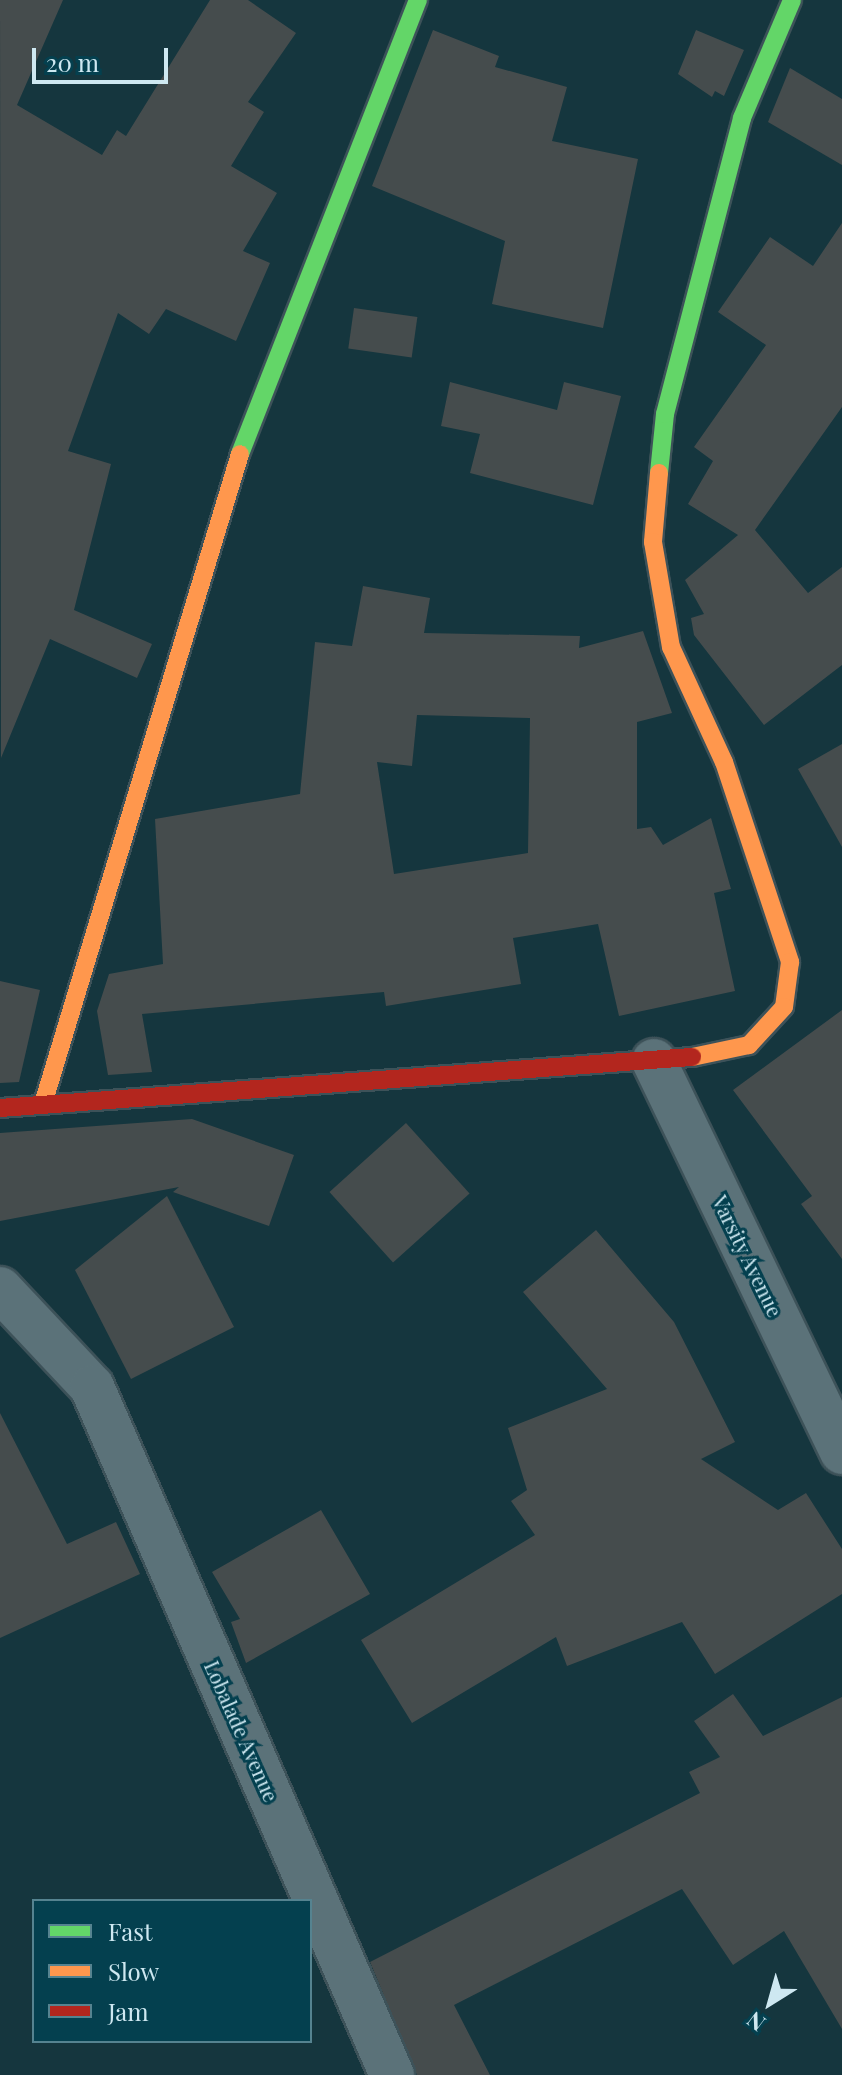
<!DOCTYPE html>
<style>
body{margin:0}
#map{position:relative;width:842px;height:2075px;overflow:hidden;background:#15363e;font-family:"Playfair Display",serif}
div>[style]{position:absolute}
.building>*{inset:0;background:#454c4d;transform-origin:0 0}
.roads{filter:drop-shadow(2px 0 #3d5259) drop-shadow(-2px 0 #3d5259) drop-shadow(0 2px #3d5259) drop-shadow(0 -2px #3d5259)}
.street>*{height:44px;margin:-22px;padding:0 22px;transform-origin:22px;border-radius:22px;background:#5b7279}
.fast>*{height:18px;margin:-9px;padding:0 9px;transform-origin:9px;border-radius:9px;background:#63d668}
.slow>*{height:18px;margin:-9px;padding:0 9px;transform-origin:9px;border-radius:9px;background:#ff974d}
.jam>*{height:18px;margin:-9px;padding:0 9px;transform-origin:9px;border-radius:9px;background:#b3261e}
span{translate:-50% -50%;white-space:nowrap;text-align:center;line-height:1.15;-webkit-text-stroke:6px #04404f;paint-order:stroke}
.street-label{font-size:20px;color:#cee8f1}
.legend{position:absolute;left:32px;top:1899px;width:280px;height:144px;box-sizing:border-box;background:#04404f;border:2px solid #558390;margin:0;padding:10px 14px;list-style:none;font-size:24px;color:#cee8f1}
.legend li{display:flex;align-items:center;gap:16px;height:40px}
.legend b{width:40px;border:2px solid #558390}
.north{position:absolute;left:730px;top:1963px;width:80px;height:80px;-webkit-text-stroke:6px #04404f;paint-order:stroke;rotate:217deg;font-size:22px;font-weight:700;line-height:32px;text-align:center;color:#cee8f1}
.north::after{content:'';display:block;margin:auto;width:28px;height:36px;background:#cee8f1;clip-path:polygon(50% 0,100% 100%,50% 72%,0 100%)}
.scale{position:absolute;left:32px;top:48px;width:136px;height:36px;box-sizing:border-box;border:4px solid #cee8f1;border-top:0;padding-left:10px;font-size:24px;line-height:28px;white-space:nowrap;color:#cee8f1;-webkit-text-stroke:6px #04404f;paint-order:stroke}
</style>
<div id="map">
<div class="building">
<div style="clip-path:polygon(0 0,63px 0,17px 105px,102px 155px,117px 130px,126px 136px,210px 0,248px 0,296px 33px,248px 102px,264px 112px,231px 166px,277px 193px,243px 251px,270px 263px,236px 341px,166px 309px,149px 334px,118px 313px,68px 451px,111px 464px,74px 610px,152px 644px,137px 678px,50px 639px,1px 758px)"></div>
<div style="clip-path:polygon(433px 30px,499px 56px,495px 67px,567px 87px,552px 141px,638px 159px,603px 328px,492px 304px,505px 241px,372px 186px)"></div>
<div style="clip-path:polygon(696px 30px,744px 50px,724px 96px,715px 91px,712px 97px,678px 74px)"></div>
<div style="clip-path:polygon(790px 68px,842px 99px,842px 165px,768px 122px)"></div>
<div style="clip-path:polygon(842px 223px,842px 407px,755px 530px,808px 593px,842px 567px,842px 665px,764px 725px,694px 635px,691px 618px,704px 614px,685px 580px,738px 535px,688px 504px,713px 461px,694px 447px,766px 345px,718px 312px,770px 237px,813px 266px)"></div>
<div style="left:354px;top:308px;width:64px;height:41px;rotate:8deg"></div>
<div style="clip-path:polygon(450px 382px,557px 410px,564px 382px,621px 396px,593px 505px,470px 473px,480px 434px,441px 426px)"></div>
<div style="clip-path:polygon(evenodd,363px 586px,430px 598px,424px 633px,580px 636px,579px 648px,643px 631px,672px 713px,637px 722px,637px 829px,651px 827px,663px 845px,711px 818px,731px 889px,714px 893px,735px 991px,619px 1016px,598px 924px,513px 938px,521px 984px,386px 1006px,384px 992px,142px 1014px,152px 1072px,108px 1075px,97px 1011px,109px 974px,163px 964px,155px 819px,300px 794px,315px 642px,352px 646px,363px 586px,417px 715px,530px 718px,528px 853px,394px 874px,377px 762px,412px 766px,417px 715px)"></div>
<div style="clip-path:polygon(842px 744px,842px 847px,798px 769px)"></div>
<div style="clip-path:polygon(0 981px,40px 990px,19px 1082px,0 1083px)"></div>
<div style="clip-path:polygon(842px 1010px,842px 1259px,801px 1204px,812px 1196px,733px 1090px)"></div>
<div style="clip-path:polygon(192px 1119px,294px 1155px,269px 1226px,173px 1192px,179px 1187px,0 1221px,0 1133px)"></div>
<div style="left:406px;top:1123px;width:95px;height:103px;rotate:48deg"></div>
<div style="clip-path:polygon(167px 1196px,234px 1327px,131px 1379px,75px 1270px)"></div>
<div style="clip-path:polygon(596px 1230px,674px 1322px,735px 1442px,701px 1459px,778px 1510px,806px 1493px,842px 1549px,842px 1594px,715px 1674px,682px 1622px,567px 1666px,556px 1637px,412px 1723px,361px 1640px,535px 1535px,511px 1501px,527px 1490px,508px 1428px,607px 1389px,523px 1292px)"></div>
<div style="clip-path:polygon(0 1413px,67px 1544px,116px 1522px,140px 1574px,0 1638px)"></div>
<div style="clip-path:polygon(321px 1510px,370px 1594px,246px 1663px,231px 1622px,240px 1619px,212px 1572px)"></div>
<div style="clip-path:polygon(733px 1694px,763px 1736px,842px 1697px,842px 2029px,784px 1931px,733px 1965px,682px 1889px,454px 2005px,490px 2075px,417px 2075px,370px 1962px,700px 1793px,689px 1772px,720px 1757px,694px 1721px)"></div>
</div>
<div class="roads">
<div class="street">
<div style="left:654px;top:1061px;width:434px;rotate:64.3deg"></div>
<div style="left:0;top:1289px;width:134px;rotate:46.8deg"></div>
<div style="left:92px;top:1387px;width:751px;rotate:66.44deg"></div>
</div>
<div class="fast">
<div style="left:240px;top:454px;width:488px;rotate:-68.6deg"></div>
<div style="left:659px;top:473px;width:59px;rotate:-84.2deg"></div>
<div style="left:665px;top:414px;width:306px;rotate:-75.4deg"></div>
<div style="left:742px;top:118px;width:128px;rotate:-67deg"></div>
</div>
<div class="slow">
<div style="left:659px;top:473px;width:69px;rotate:95deg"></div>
<div style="left:653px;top:542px;width:107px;rotate:80.3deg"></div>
<div style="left:671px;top:647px;width:127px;rotate:65.3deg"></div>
<div style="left:724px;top:762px;width:211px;rotate:71.7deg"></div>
<div style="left:790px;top:962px;width:45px;rotate:97.6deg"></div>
<div style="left:784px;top:1007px;width:52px;rotate:132.6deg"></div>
<div style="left:749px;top:1045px;width:58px;rotate:168.1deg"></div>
<div style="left:43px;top:1104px;width:679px;rotate:-73.14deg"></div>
</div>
<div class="jam">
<div style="left:0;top:1108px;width:694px;rotate:-4.22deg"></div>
</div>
</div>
<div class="street-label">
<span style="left:748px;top:1256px;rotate:64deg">Varsity Avenue</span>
<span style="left:242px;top:1731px;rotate:66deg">Lobalade Avenue</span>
</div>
<ul class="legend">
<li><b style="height:10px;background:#63d668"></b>Fast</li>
<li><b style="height:10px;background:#ff974d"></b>Slow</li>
<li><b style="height:10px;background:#b3261e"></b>Jam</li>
</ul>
<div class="north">N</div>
<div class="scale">20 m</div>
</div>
